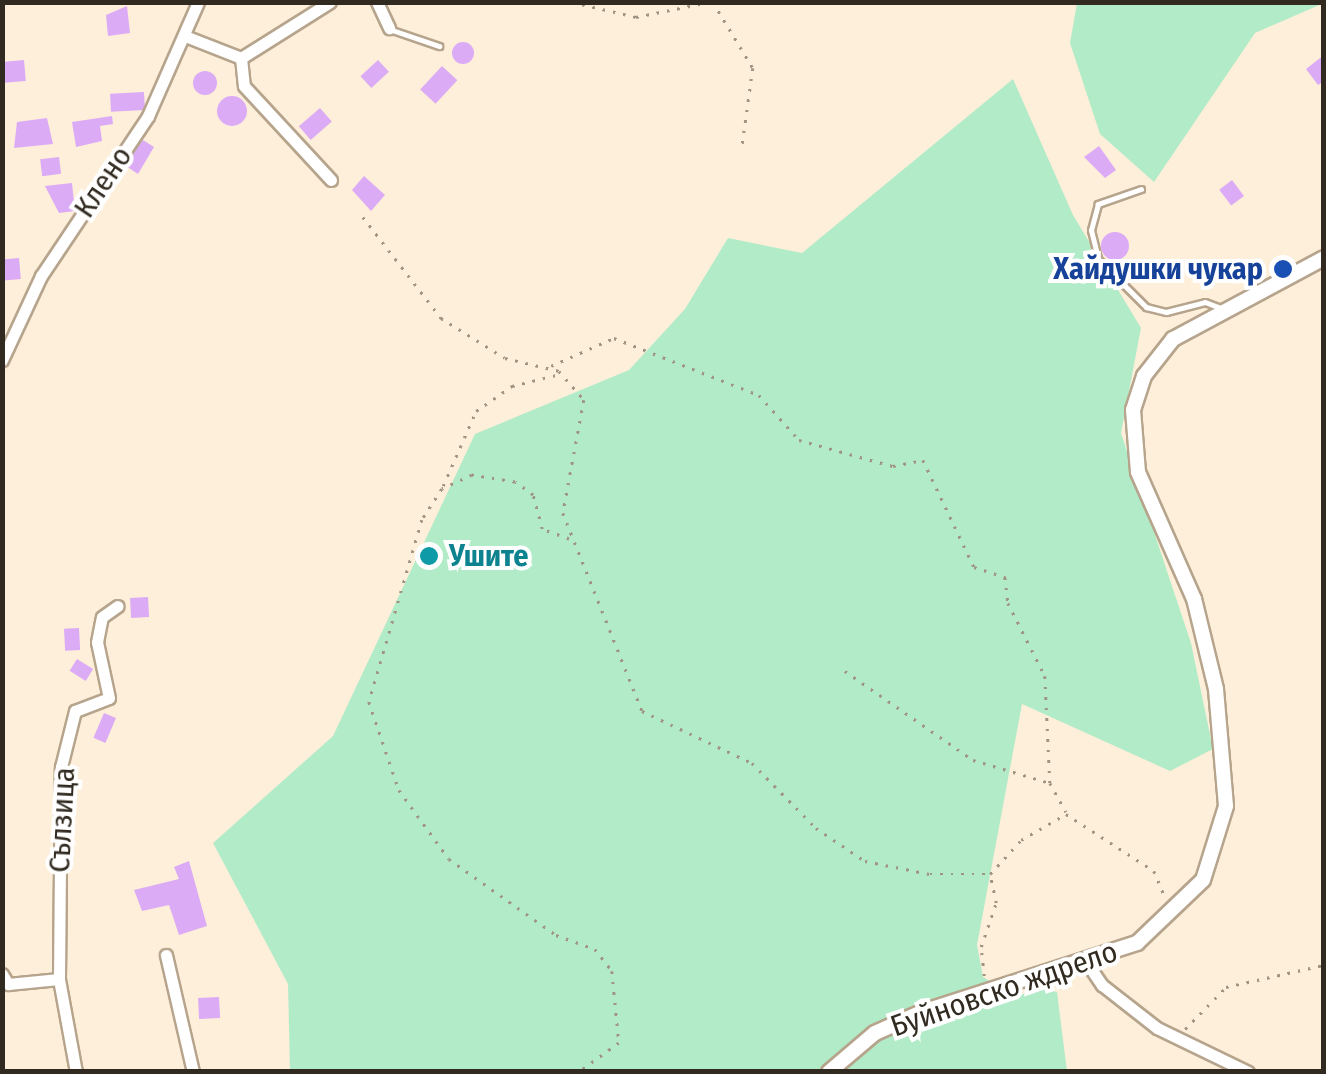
<!DOCTYPE html>
<meta charset="utf-8">
<style>
body{margin:0}
#map{position:relative;width:1326px;height:1074px;overflow:hidden;background:#feefda;font-family:"Fira Sans Condensed",sans-serif}
div>[style]{position:absolute}
.green>*{inset:0;background:#b2ebc8}
.building>*{inset:0;background:#dcabf6;transform-origin:0 0}
.round{border-radius:50%}
.path>*{height:2.5px;margin-top:-1.25px;transform-origin:0;background:repeating-linear-gradient(90deg,#a09484 0 2.5px,transparent 0 10.5px)}
.roads{filter:drop-shadow(2px 0 #b6a48c) drop-shadow(-2px 0 #b6a48c) drop-shadow(0 2px #b6a48c) drop-shadow(0 -2px #b6a48c)}
.service>*{height:5px;margin:-2.5px;padding:0 2.5px;transform-origin:2.5px;border-radius:2.5px;background:#fff}
.minor>*{height:11px;margin:-5.5px;padding:0 5.5px;transform-origin:5.5px;border-radius:5.5px;background:#fff}
.tertiary>*{height:14px;margin:-7px;padding:0 7px;transform-origin:7px;border-radius:7px;background:#fff}
.dots>*{width:28px;height:28px;translate:-50% -50%;box-sizing:border-box;border:5px solid #fff;border-radius:50%}
span{translate:-50% -50%;white-space:nowrap;text-align:center;line-height:1.15;-webkit-text-stroke:8px #fff;paint-order:stroke}
.street-label{font-size:30px;color:#312a20}
.transit-label{font-size:30px;color:#164399;font-weight:700}
.right{translate:-100% -50%;text-align:right}
.culture-label{font-size:30px;color:#0d838f;font-weight:700}
.left{translate:0 -50%;text-align:left}
.frame{position:absolute;inset:0;border:5px solid #312a20;pointer-events:none}
</style>
<div id="map">
<div class="green">
<div style="clip-path:polygon(1077px 3px,1323px 2px,1324px 3px,1255px 33px,1154px 182px,1100px 134px,1070px 43px)"></div>
<div style="clip-path:polygon(1013px 79px,1073px 215px,1141px 328px,1121px 433px,1191px 643px,1213px 749px,1170px 771px,1022px 704px,977px 945px,983px 977px,1015px 997px,1039px 988px,1057px 992px,1067px 1071px,290px 1071px,288px 984px,213px 843px,333px 736px,475px 434px,629px 370px,685px 309px,728px 238px,802px 253px)"></div>
</div>
<div class="building">
<div style="clip-path:polygon(127px 6px,130px 33px,108px 36px,106px 15px)"></div>
<div class="round" style="left:452px;top:42px;width:22px;height:22px"></div>
<div style="clip-path:polygon(1324px 55px,1324px 81px,1318px 85px,1306px 69px)"></div>
<div style="left:24px;top:60px;width:21px;height:22px;rotate:85deg"></div>
<div style="left:378px;top:60px;width:16px;height:24px;rotate:47deg"></div>
<div style="left:442px;top:66px;width:21px;height:32px;rotate:43deg"></div>
<div class="round" style="left:193px;top:71px;width:24px;height:24px"></div>
<div style="left:144px;top:92px;width:18px;height:34px;rotate:87deg"></div>
<div class="round" style="left:217px;top:96px;width:30px;height:30px"></div>
<div style="left:320px;top:108px;width:18px;height:28px;rotate:49deg"></div>
<div style="clip-path:polygon(112px 116px,113px 124px,100px 126px,102px 141px,76px 147px,72px 122px)"></div>
<div style="clip-path:polygon(47px 118px,53px 144px,14px 148px,17px 122px)"></div>
<div style="clip-path:polygon(143px 140px,154px 147px,138px 174px,123px 164px)"></div>
<div style="clip-path:polygon(1099px 146px,1116px 170px,1105px 178px,1084px 157px)"></div>
<div style="left:59px;top:157px;width:17px;height:19px;rotate:83deg"></div>
<div style="clip-path:polygon(364px 176px,385px 195px,371px 211px,352px 190px)"></div>
<div style="left:1232px;top:180px;width:20px;height:16px;rotate:53deg"></div>
<div style="clip-path:polygon(72px 183px,75px 211px,59px 213px,45px 186px)"></div>
<div class="round" style="left:1101px;top:232px;width:28px;height:28px"></div>
<div style="left:19px;top:258px;width:21px;height:17px;rotate:85deg"></div>
<div style="left:148px;top:597px;width:20px;height:18px;rotate:87deg"></div>
<div style="left:79px;top:628px;width:22px;height:15px;rotate:87deg"></div>
<div style="left:77px;top:659px;width:19px;height:14px;rotate:32deg"></div>
<div style="left:104px;top:713px;width:13px;height:27px;rotate:23deg"></div>
<div style="clip-path:polygon(189px 861px,207px 926px,179px 935px,169px 905px,142px 911px,134px 890px,179px 879px,174px 867px)"></div>
<div style="left:219px;top:997px;width:21px;height:21px;rotate:87deg"></div>
</div>
<div class="path">
<div style="left:572px;top:2px;width:66px;rotate:13.2deg"></div>
<div style="left:636px;top:17px;width:76px;rotate:-11.5deg"></div>
<div style="left:713px;top:2px;width:77px;rotate:58.8deg"></div>
<div style="left:753px;top:68px;width:80px;rotate:97.9deg"></div>
<div style="left:363px;top:217px;width:128px;rotate:52.3deg"></div>
<div style="left:441px;top:318px;width:75px;rotate:32deg"></div>
<div style="left:505px;top:358px;width:56px;rotate:13.5deg"></div>
<div style="left:559px;top:371px;width:38px;rotate:49deg"></div>
<div style="left:584px;top:400px;width:115px;rotate:100.5deg"></div>
<div style="left:563px;top:513px;width:213px;rotate:68.2deg"></div>
<div style="left:642px;top:711px;width:122px;rotate:25.3deg"></div>
<div style="left:752px;top:763px;width:91px;rotate:45.4deg"></div>
<div style="left:816px;top:828px;width:59px;rotate:34deg"></div>
<div style="left:865px;top:861px;width:66px;rotate:11.3deg"></div>
<div style="left:930px;top:874px;width:60px"></div>
<div style="left:551px;top:366px;width:69px;rotate:-24deg"></div>
<div style="left:614px;top:338px;width:156px;rotate:21.5deg"></div>
<div style="left:759px;top:395px;width:60px;rotate:48.4deg"></div>
<div style="left:799px;top:440px;width:98px;rotate:15.5deg"></div>
<div style="left:893px;top:466px;width:31px;rotate:-11deg"></div>
<div style="left:923px;top:460px;width:119px;rotate:64.5deg"></div>
<div style="left:974px;top:567px;width:33px;rotate:18deg"></div>
<div style="left:1005px;top:577px;width:26px;rotate:83deg"></div>
<div style="left:1008px;top:603px;width:82px;rotate:63.1deg"></div>
<div style="left:1045px;top:676px;width:107px;rotate:87.3deg"></div>
<div style="left:443px;top:486px;width:82px;rotate:-66.3deg"></div>
<div style="left:476px;top:411px;width:44px;rotate:-34.8deg"></div>
<div style="left:512px;top:386px;width:49px;rotate:-14deg"></div>
<div style="left:569px;top:539px;width:29px;rotate:-160deg"></div>
<div style="left:542px;top:529px;width:35px;rotate:-105deg"></div>
<div style="left:533px;top:495px;width:22px;rotate:-144deg"></div>
<div style="left:515px;top:482px;width:44px;rotate:-170.8deg"></div>
<div style="left:472px;top:475px;width:33px;rotate:155deg"></div>
<div style="left:442px;top:489px;width:37px;rotate:123deg"></div>
<div style="left:422px;top:520px;width:190px;rotate:106.2deg"></div>
<div style="left:369px;top:702px;width:93px;rotate:71.2deg"></div>
<div style="left:399px;top:790px;width:85px;rotate:54.1deg"></div>
<div style="left:449px;top:859px;width:131px;rotate:35.4deg"></div>
<div style="left:556px;top:935px;width:41px;rotate:19.7deg"></div>
<div style="left:595px;top:949px;width:28px;rotate:52deg"></div>
<div style="left:612px;top:971px;width:72px;rotate:84.4deg"></div>
<div style="left:619px;top:1043px;width:49px;rotate:144.1deg"></div>
<div style="left:845px;top:671px;width:156px;rotate:34.8deg"></div>
<div style="left:973px;top:760px;width:80px;rotate:16.6deg"></div>
<div style="left:1050px;top:783px;width:33px;rotate:61deg"></div>
<div style="left:984px;top:976px;width:29px;rotate:-96deg"></div>
<div style="left:981px;top:947px;width:46px;rotate:-71.2deg"></div>
<div style="left:996px;top:903px;width:30px;rotate:-102deg"></div>
<div style="left:990px;top:874px;width:46px;rotate:-47.6deg"></div>
<div style="left:1021px;top:840px;width:52px;rotate:-30deg"></div>
<div style="left:1066px;top:814px;width:105px;rotate:32.9deg"></div>
<div style="left:1154px;top:871px;width:28px;rotate:67deg"></div>
<div style="left:1185px;top:1029px;width:59px;rotate:-45.7deg"></div>
<div style="left:1226px;top:987px;width:100px;rotate:-12.7deg"></div>
</div>
<div class="roads">
<div class="service">
<div style="left:392px;top:30px;width:50px;rotate:18.8deg"></div>
<div style="left:1141px;top:189px;width:46px;rotate:160.8deg"></div>
<div style="left:1098px;top:204px;width:27px;rotate:105deg"></div>
<div style="left:1091px;top:230px;width:30px;rotate:76deg"></div>
<div style="left:1098px;top:259px;width:68px;rotate:45deg"></div>
<div style="left:1146px;top:307px;width:21px;rotate:14deg"></div>
<div style="left:1166px;top:312px;width:40px;rotate:-14.4deg"></div>
<div style="left:1205px;top:302px;width:17px;rotate:21deg"></div>
</div>
<div class="minor">
<div style="left:377px;top:2px;width:29px;rotate:65deg"></div>
<div style="left:185px;top:36px;width:60px;rotate:21.4deg"></div>
<div style="left:241px;top:58px;width:28px;rotate:84deg"></div>
<div style="left:244px;top:86px;width:128px;rotate:47.2deg"></div>
<div style="left:241px;top:58px;width:105px;rotate:-32.2deg"></div>
<div style="left:2px;top:360px;width:93px;rotate:-65.1deg"></div>
<div style="left:41px;top:276px;width:192px;rotate:-56.2deg"></div>
<div style="left:148px;top:116px;width:124px;rotate:-66.3deg"></div>
<div style="left:166px;top:955px;width:120px;rotate:77deg"></div>
<div style="left:1087px;top:963px;width:27px;rotate:56deg"></div>
<div style="left:1102px;top:985px;width:70px;rotate:38deg"></div>
<div style="left:1157px;top:1028px;width:101px;rotate:25.8deg"></div>
<div style="left:2px;top:974px;width:12px;rotate:59deg"></div>
<div style="left:8px;top:984px;width:51px;rotate:-5.6deg"></div>
<div style="left:76px;top:1072px;width:95px;rotate:-100.4deg"></div>
<div style="left:59px;top:979px;width:212px;rotate:-89.5deg"></div>
<div style="left:61px;top:767px;width:58px;rotate:-76deg"></div>
<div style="left:75px;top:711px;width:36px;rotate:-21deg"></div>
<div style="left:109px;top:698px;width:57px;rotate:-102.1deg"></div>
<div style="left:97px;top:642px;width:25px;rotate:-79deg"></div>
<div style="left:102px;top:617px;width:19px;rotate:-35deg"></div>
</div>
<div class="tertiary">
<div style="left:829px;top:1072px;width:60px;rotate:-40.3deg"></div>
<div style="left:875px;top:1033px;width:51px;rotate:-24.1deg"></div>
<div style="left:922px;top:1012px;width:226px;rotate:-17.8deg"></div>
<div style="left:1137px;top:943px;width:91px;rotate:-43.7deg"></div>
<div style="left:1203px;top:880px;width:77px;rotate:-72.7deg"></div>
<div style="left:1226px;top:806px;width:117px;rotate:-94.9deg"></div>
<div style="left:1216px;top:689px;width:93px;rotate:-103.7deg"></div>
<div style="left:1194px;top:599px;width:139px;rotate:-113.8deg"></div>
<div style="left:1138px;top:472px;width:62px;rotate:-94.6deg"></div>
<div style="left:1133px;top:410px;width:36px;rotate:-72deg"></div>
<div style="left:1144px;top:376px;width:47px;rotate:-51.9deg"></div>
<div style="left:1173px;top:339px;width:171px;rotate:-28.2deg"></div>
</div>
</div>
<div class="dots">
<div style="left:1283px;top:269px;background:#1a4fb4"></div>
<div style="left:429px;top:556px;background:#0f9aa8"></div>
</div>
<div class="street-label">
<span style="left:103px;top:182px;rotate:-56deg">Клено</span>
<span style="left:62px;top:820px;rotate:-87deg">Сълзица</span>
<span style="left:1004px;top:989px;rotate:-19deg">Буйновско ждрело</span>
</div>
<div class="transit-label">
<span class="right" style="left:1263px;top:269px">Хайдушки чукар</span>
</div>
<div class="culture-label">
<span class="left" style="left:449px;top:556px">Ушите</span>
</div>
<div class="frame"></div>
</div>
